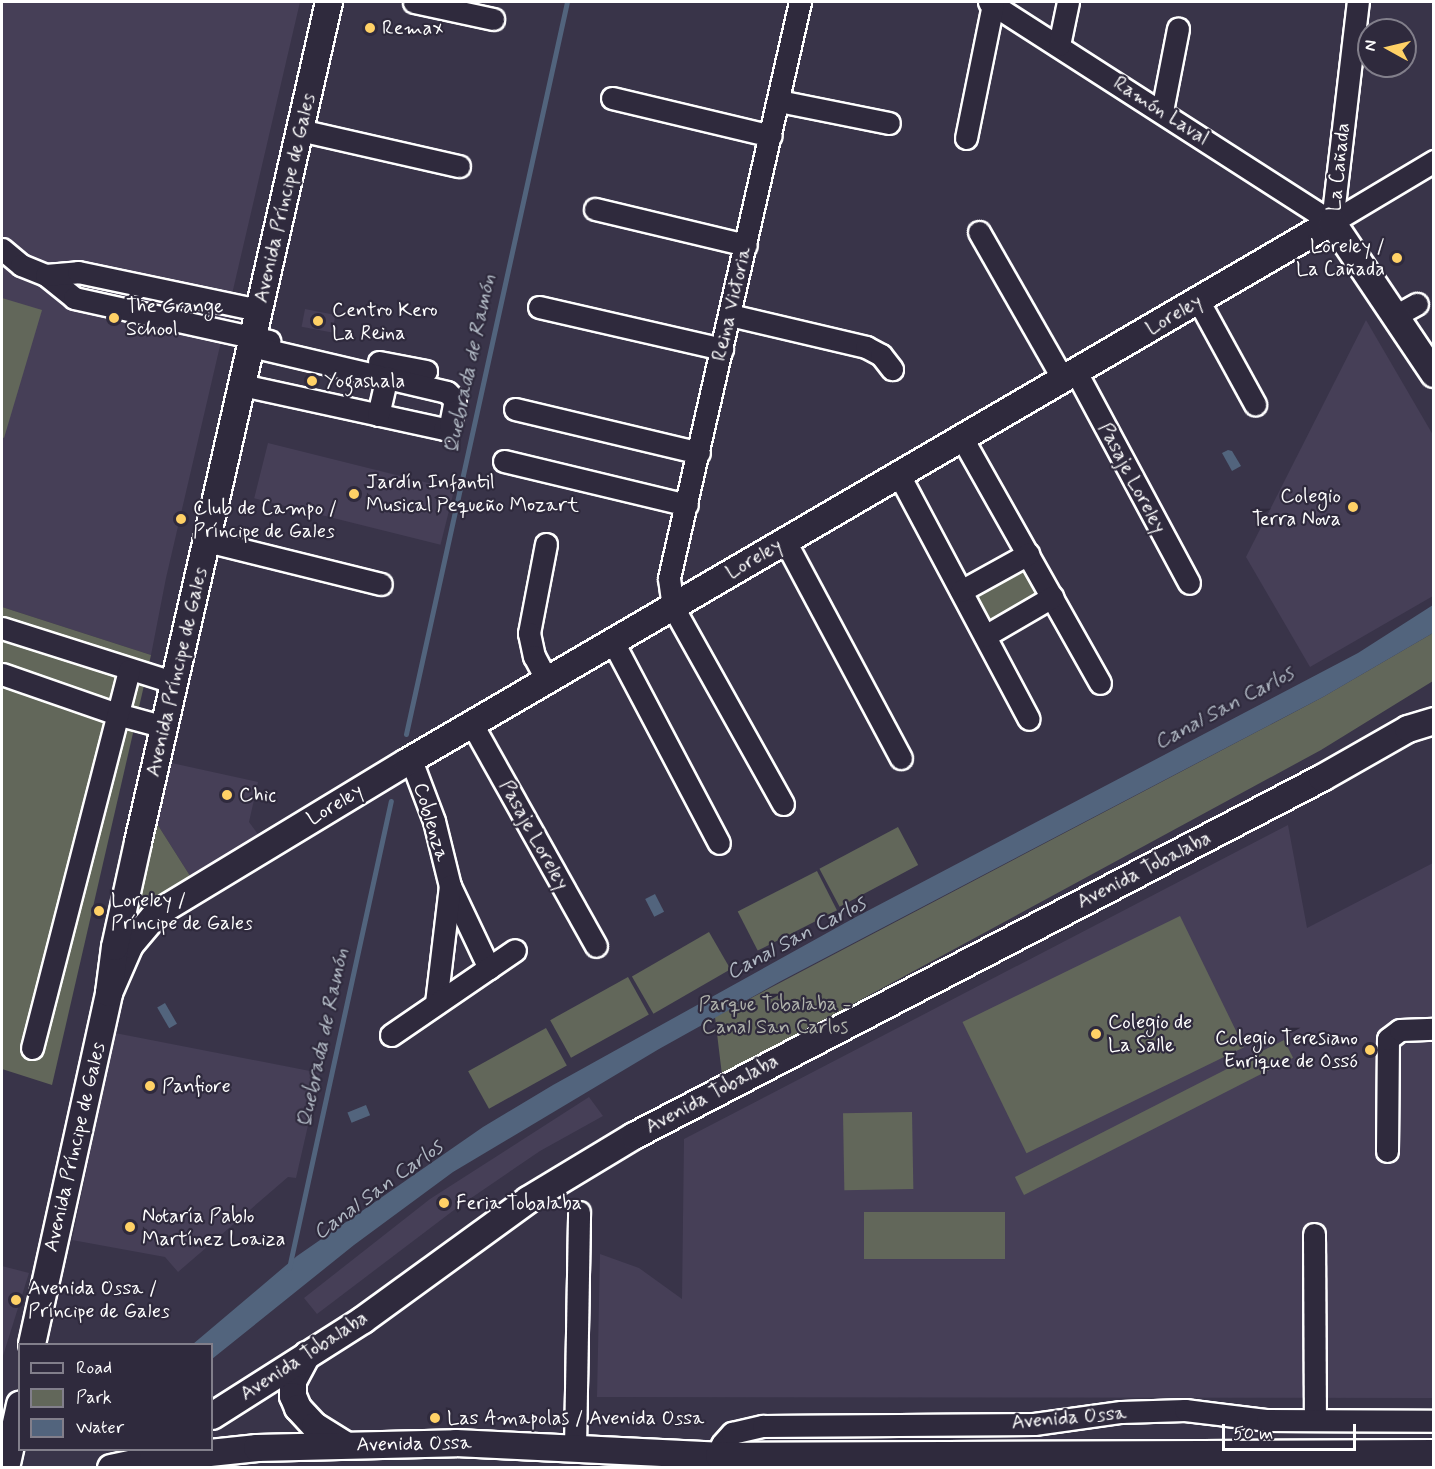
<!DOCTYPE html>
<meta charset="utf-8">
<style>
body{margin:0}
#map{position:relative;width:1435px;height:1469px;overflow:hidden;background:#393449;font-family:Mynerve,sans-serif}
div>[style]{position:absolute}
.built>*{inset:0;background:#463f57;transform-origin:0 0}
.green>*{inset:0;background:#62675a;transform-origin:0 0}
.water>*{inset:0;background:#52647d;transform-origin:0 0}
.stream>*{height:5px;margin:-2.5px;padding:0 2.5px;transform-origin:2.5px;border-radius:2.5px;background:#52647d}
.roads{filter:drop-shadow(2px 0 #fff) drop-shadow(-2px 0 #fff) drop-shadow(0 2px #fff) drop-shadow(0 -2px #fff)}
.minor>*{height:21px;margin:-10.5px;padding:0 10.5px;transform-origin:10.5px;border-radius:10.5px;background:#2f2a3d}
.major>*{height:26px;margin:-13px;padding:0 13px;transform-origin:13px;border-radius:13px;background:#2f2a3d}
.dots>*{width:16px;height:16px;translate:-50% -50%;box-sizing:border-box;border:3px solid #2f2a3d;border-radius:50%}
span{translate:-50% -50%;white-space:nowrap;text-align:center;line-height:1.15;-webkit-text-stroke:4.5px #2f2a3d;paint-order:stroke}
.poi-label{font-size:20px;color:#fff}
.left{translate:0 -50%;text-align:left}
.right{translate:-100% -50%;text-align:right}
.street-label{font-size:20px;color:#fff}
.park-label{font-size:20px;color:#b0b3ac}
.water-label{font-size:21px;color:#b1b9c4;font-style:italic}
.frame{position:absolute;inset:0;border:3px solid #fff;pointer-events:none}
.legend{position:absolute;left:18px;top:1343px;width:195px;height:108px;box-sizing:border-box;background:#2f2a3d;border:2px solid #827f8b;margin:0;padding:8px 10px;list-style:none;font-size:18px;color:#fff}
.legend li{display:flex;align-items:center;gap:12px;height:30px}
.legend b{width:30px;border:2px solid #827f8b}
.north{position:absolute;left:1357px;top:18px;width:60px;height:60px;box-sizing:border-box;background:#2f2a3d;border:2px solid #827f8b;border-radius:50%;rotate:278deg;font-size:16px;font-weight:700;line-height:24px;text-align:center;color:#fff}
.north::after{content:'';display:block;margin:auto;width:21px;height:27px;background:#ffd166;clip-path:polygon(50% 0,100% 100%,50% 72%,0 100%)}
.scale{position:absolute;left:1222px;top:1424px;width:134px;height:27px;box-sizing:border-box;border:3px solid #fff;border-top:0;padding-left:8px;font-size:18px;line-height:21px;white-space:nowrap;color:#fff;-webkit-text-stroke:4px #2f2a3d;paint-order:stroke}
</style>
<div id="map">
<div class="built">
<div style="clip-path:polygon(2px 2px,300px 2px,166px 578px,151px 655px,2px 607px)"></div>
<div style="left:305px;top:309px;width:31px;height:18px;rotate:11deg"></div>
<div style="clip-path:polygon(1366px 320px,1433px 435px,1433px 596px,1310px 667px,1246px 557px)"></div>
<div style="left:268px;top:443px;width:192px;height:57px;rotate:14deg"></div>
<div style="clip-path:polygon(167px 762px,258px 782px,249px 822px,260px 837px,192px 879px,154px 819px)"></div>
<div style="clip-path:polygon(1288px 825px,1307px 928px,1433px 863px,1433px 1398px,597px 1397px,600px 1254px,639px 1268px,682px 1299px,684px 1139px)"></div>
<div style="clip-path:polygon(115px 1033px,320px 1073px,296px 1178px,288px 1177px,178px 1272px,165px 1257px,72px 1240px)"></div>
<div style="clip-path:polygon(589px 1097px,603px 1116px,540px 1151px,458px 1207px,317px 1314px,304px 1298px,430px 1199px)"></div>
<div style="clip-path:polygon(2px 1266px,29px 1273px,2px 1359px)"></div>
</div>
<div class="green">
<div style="clip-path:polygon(2px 298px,42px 310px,4px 438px,2px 437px)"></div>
<div style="left:1028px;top:568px;width:30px;height:60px;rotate:62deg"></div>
<div style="clip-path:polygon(2px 607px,151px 655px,52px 1085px,2px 1069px)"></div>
<div style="clip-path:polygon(1433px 633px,1433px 681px,1321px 750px,722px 1075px,715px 1017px,1323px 697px)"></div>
<div style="clip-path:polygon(154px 819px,192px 879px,154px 902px,130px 925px)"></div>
<div style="left:898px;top:827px;width:43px;height:89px;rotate:62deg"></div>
<div style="left:817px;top:871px;width:44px;height:89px;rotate:63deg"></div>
<div style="left:1180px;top:916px;width:146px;height:242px;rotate:64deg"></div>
<div style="left:709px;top:932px;width:43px;height:89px;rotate:60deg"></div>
<div style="left:628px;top:977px;width:43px;height:89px;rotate:61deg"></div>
<div style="left:546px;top:1028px;width:43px;height:89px;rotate:61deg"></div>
<div style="left:1284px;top:1040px;width:20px;height:302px;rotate:63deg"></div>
<div style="left:912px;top:1112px;width:77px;height:69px;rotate:89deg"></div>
<div style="left:864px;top:1212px;width:141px;height:47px"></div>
</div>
<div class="water">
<div style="clip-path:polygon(1228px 450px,1232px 451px,1241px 466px,1232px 471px,1222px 453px)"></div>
<div style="clip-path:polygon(1433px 605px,1433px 633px,1323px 697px,781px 981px,659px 1049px,453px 1172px,354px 1245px,212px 1359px,212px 1344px,193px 1344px,297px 1256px,483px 1127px,553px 1085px,854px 918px,1358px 653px)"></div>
<div style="left:655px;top:894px;width:20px;height:11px;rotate:63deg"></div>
<div style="left:165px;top:1003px;width:24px;height:9px;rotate:60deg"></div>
<div style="left:366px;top:1105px;width:11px;height:20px;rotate:68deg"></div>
</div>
<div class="stream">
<div style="left:406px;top:734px;width:749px;rotate:-77.6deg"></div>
<div style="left:289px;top:1268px;width:478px;rotate:-77.7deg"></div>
</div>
<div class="roads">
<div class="minor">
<div style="left:414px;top:2px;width:81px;rotate:12.1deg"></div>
<div style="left:989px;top:2px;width:407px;rotate:32.7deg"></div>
<div style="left:1059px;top:45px;width:44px;rotate:-78.2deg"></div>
<div style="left:612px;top:98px;width:163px;rotate:13.4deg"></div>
<div style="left:779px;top:101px;width:112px;rotate:11.3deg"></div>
<div style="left:1162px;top:111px;width:84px;rotate:-79deg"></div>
<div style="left:300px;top:130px;width:163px;rotate:12.8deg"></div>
<div style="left:966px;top:138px;width:137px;rotate:-78.6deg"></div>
<div style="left:595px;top:209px;width:155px;rotate:13.4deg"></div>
<div style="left:1332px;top:222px;width:222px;rotate:-83.3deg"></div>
<div style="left:1332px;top:222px;width:119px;rotate:-30.9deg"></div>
<div style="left:979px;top:232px;width:169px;rotate:60.3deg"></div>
<div style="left:2px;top:249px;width:25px;rotate:40deg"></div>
<div style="left:21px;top:265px;width:27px;rotate:22deg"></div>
<div style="left:46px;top:275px;width:36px;rotate:39deg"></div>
<div style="left:74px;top:298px;width:200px;rotate:12.4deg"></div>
<div style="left:46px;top:275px;width:32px;rotate:-5deg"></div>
<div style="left:78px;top:272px;width:185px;rotate:11.9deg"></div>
<div style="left:1198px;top:300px;width:119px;rotate:61.3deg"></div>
<div style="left:539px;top:307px;width:188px;rotate:12.9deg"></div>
<div style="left:730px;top:315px;width:140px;rotate:13.2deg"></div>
<div style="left:866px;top:347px;width:17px;rotate:28deg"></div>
<div style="left:881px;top:355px;width:18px;rotate:52deg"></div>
<div style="left:1395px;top:316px;width:25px;rotate:-29deg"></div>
<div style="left:379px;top:362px;width:48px;rotate:10.8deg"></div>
<div style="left:1076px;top:372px;width:239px;rotate:61.8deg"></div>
<div style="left:242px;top:385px;width:207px;rotate:12.3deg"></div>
<div style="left:444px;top:429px;width:7px;rotate:-34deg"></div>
<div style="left:450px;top:425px;width:25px;rotate:-79deg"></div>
<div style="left:455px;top:400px;width:11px;rotate:-135deg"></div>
<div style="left:447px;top:392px;width:201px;rotate:-166.8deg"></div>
<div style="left:515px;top:409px;width:189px;rotate:13.4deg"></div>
<div style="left:378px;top:415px;width:39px;rotate:-77deg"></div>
<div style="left:962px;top:438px;width:281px;rotate:60.6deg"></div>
<div style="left:504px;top:461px;width:188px;rotate:13.5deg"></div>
<div style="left:899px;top:475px;width:276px;rotate:62deg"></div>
<div style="left:207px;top:541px;width:179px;rotate:13.9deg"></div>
<div style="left:785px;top:541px;width:246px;rotate:61.9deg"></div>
<div style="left:546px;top:544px;width:91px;rotate:100.8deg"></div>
<div style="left:529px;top:633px;width:24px;rotate:78deg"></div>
<div style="left:534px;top:656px;width:27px;rotate:62deg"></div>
<div style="left:961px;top:591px;width:77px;rotate:-28.9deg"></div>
<div style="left:2px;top:628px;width:182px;rotate:17.6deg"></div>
<div style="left:985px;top:636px;width:78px;rotate:-30.2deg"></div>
<div style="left:613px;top:642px;width:227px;rotate:62.2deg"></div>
<div style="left:2px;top:674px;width:122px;rotate:19.2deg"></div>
<div style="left:117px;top:714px;width:50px;rotate:15.2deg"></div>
<div style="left:472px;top:724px;width:254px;rotate:60.8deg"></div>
<div style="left:411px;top:760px;width:65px;rotate:69.3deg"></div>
<div style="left:434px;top:821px;width:67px;rotate:76.2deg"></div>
<div style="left:450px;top:886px;width:91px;rotate:64.6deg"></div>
<div style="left:783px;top:804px;width:226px;rotate:-119.2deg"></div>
<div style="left:673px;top:607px;width:29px;rotate:-98deg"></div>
<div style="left:669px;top:578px;width:591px;rotate:-77.19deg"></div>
<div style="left:436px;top:1003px;width:118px;rotate:-83.2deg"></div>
<div style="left:391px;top:1035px;width:150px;rotate:-34.4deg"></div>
<div style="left:32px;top:1048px;width:390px;rotate:-75.6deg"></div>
<div style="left:1387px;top:1151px;width:112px;rotate:-89.5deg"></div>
<div style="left:1388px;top:1039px;width:15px;rotate:-37deg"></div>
<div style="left:1400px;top:1030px;width:34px;rotate:-2deg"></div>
<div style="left:1314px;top:1234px;width:186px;rotate:89.7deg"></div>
<div style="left:575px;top:1447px;width:235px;rotate:-89deg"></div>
<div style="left:719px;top:1456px;width:12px;rotate:-76deg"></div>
<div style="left:722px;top:1444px;width:15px;rotate:-48deg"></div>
<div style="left:732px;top:1433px;width:32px;rotate:-13deg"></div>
<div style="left:763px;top:1426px;width:271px;rotate:-0.4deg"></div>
<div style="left:1034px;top:1424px;width:88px;rotate:-7.9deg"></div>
<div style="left:1121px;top:1412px;width:64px;rotate:-1.8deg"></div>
<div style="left:1185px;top:1410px;width:83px;rotate:7deg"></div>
<div style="left:1267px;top:1420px;width:167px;rotate:0.3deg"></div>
</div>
<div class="major">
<div style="left:109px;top:993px;width:52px;rotate:-66.4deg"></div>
<div style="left:130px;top:945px;width:40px;rotate:-50deg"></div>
<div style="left:156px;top:914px;width:293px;rotate:-31.2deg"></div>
<div style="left:407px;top:762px;width:1071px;rotate:-30.28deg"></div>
<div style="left:1332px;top:222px;width:183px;rotate:56.1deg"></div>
<div style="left:32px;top:1344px;width:359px;rotate:-77.6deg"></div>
<div style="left:109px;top:993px;width:46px;rotate:-82.6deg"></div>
<div style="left:115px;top:947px;width:107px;rotate:-77.6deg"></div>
<div style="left:138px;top:842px;width:861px;rotate:-77.19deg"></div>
<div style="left:307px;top:1355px;width:30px;rotate:118deg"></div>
<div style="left:293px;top:1381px;width:15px;rotate:90deg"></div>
<div style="left:293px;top:1396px;width:13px;rotate:67deg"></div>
<div style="left:298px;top:1408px;width:25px;rotate:47deg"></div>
<div style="left:315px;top:1426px;width:36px;rotate:32deg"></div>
<div style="left:212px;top:1416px;width:179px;rotate:-32.4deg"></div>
<div style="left:363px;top:1320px;width:204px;rotate:-36deg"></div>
<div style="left:528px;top:1200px;width:124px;rotate:-31.1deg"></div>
<div style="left:634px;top:1136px;width:776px;rotate:-27.49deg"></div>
<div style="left:1322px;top:778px;width:99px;rotate:-29.7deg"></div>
<div style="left:1408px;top:729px;width:27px;rotate:-17deg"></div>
<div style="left:6px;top:1468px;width:65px;rotate:-77.5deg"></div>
<div style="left:111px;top:1468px;width:43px;rotate:-12.1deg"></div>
<div style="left:153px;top:1459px;width:105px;rotate:-6deg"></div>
<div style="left:257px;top:1448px;width:199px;rotate:-1.4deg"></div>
<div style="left:456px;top:1443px;width:263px;rotate:2.8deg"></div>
<div style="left:719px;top:1456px;width:715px;rotate:-0.24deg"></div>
</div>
</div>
<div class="dots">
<div style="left:370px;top:28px;background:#ffd166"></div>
<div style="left:1397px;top:258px;background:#ffd166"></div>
<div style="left:114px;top:318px;background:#ffd166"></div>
<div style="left:318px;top:321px;background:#ffd166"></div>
<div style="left:312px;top:381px;background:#ffd166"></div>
<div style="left:354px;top:494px;background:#ffd166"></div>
<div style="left:1353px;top:507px;background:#ffd166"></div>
<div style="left:181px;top:519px;background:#ffd166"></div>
<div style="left:227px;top:795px;background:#ffd166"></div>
<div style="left:99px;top:911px;background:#ffd166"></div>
<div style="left:1096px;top:1034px;background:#ffd166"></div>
<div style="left:1370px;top:1050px;background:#ffd166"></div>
<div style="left:150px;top:1086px;background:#ffd166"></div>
<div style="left:444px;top:1203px;background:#ffd166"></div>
<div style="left:130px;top:1227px;background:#ffd166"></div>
<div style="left:16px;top:1300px;background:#ffd166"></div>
<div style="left:435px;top:1418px;background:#ffd166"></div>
</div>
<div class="poi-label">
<span class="left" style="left:382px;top:28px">Remax</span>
<span class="right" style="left:1385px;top:258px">Loreley /<br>La Cañada</span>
<span class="left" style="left:126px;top:318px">The Grange<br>School</span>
<span class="left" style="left:332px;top:322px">Centro Kero<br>La Reina</span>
<span class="left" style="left:324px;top:381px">Yogashala</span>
<span class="left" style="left:366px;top:494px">Jardín Infantil<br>Musical Pequeño Mozart</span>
<span class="right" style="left:1341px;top:508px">Colegio<br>Terra Nova</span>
<span class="left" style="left:193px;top:520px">Club de Campo /<br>Príncipe de Gales</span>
<span class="left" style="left:239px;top:795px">Chic</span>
<span class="left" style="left:111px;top:912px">Loreley /<br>Príncipe de Gales</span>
<span class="left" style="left:1108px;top:1034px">Colegio de<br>La Salle</span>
<span class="right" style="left:1358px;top:1050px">Colegio Teresiano<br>Enrique de Ossó</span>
<span class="left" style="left:162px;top:1086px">Panfiore</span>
<span class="left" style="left:456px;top:1203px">Feria Tobalaba</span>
<span class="left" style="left:142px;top:1228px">Notaría Pablo<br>Martínez Loaiza</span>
<span class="left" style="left:28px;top:1300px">Avenida Ossa /<br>Príncipe de Gales</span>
<span class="left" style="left:447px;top:1418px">Las Amapolas / Avenida Ossa</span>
</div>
<div class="street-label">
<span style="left:1161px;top:111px;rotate:33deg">Ramón Laval</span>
<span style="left:1339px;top:167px;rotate:-84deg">La Cañada</span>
<span style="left:285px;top:198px;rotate:-77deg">Avenida Príncipe de Gales</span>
<span style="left:732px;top:304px;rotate:-77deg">Reina Victoria</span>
<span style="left:1174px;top:315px;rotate:-30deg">Loreley</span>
<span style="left:1132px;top:478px;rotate:62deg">Pasaje Loreley</span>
<span style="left:754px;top:559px;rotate:-30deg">Loreley</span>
<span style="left:177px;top:672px;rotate:-77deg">Avenida Príncipe de Gales</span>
<span style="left:335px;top:805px;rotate:-31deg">Loreley</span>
<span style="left:431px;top:822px;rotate:73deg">Coblenza</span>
<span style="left:534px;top:835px;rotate:61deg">Pasaje Loreley</span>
<span style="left:1144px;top:870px;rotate:-27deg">Avenida Tobalaba</span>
<span style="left:712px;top:1094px;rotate:-28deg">Avenida Tobalaba</span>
<span style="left:75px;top:1147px;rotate:-77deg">Avenida Príncipe de Gales</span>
<span style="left:304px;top:1356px;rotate:-33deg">Avenida Tobalaba</span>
<span style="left:1069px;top:1418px;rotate:-5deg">Avenida Ossa</span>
<span style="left:414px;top:1444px;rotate:-1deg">Avenida Ossa</span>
</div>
<div class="park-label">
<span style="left:775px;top:1016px">Parque Tobalaba -<br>Canal San Carlos</span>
</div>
<div class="water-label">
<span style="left:470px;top:364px;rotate:-78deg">Quebrada de Ramón</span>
<span style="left:1224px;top:708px;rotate:-28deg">Canal San Carlos</span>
<span style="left:796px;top:938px;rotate:-28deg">Canal San Carlos</span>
<span style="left:323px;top:1038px;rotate:-78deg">Quebrada de Ramón</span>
<span style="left:378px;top:1190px;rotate:-36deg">Canal San Carlos</span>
</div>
<div class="frame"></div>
<ul class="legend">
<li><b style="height:8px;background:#2f2a3d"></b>Road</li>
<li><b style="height:16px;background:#62675a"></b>Park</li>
<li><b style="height:16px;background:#52647d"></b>Water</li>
</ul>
<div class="north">N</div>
<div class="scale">50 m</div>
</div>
